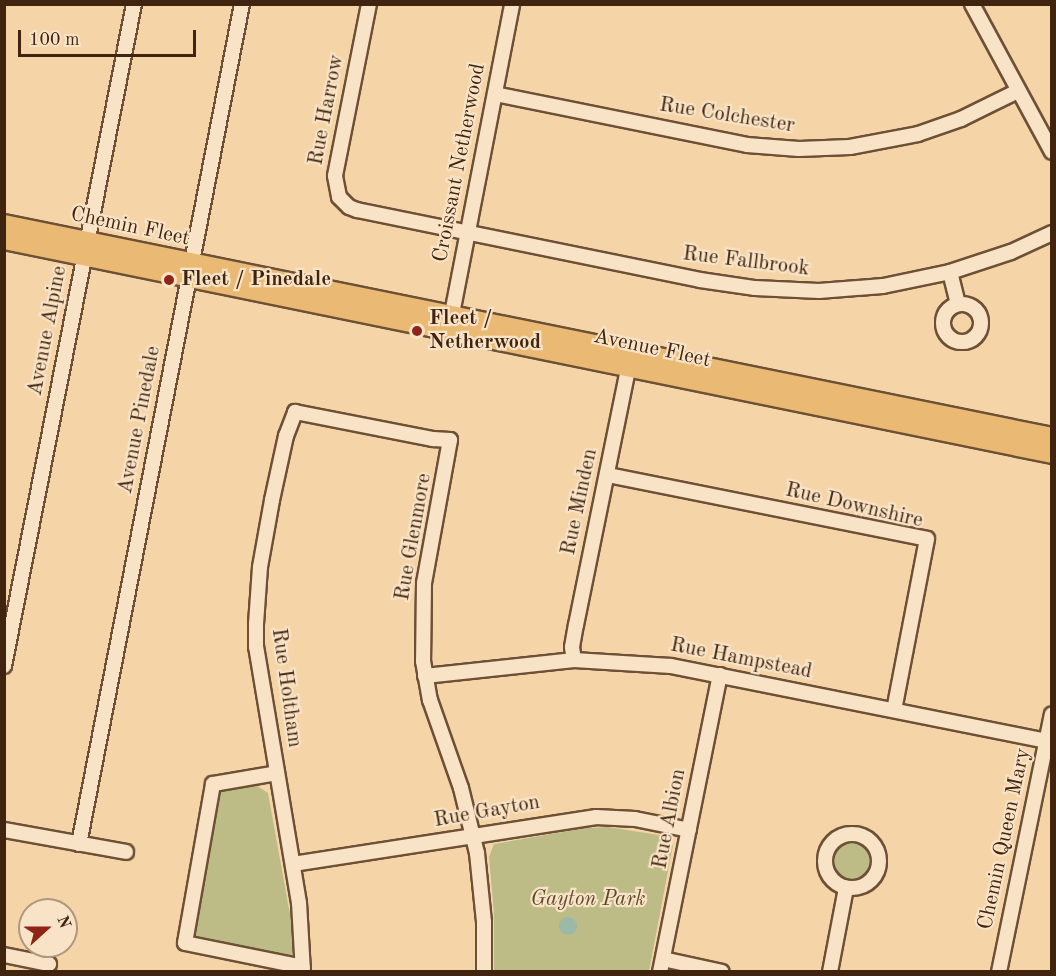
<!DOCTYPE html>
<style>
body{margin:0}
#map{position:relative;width:1056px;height:976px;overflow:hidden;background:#f5d4a8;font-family:"Old Standard TT",serif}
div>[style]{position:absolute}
.green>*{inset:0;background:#bdbc86}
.round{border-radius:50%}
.water>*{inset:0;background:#9cb8a7}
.roads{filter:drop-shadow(2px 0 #6d5035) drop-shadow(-2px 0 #6d5035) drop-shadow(0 2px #6d5035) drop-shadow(0 -2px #6d5035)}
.minor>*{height:14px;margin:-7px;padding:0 7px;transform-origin:7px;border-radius:7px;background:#f8e3c6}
.minor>.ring{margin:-7px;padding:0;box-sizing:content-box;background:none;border:14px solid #f8e3c6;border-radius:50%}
.major>*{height:18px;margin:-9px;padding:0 9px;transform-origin:9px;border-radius:9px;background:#eaba74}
.dots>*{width:16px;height:16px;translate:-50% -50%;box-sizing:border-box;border:3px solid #f8e3c6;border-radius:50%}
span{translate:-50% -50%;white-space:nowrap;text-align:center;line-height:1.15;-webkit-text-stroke:4.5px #f8e3c6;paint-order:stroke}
.street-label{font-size:21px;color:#40240f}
.poi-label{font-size:21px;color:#40240f;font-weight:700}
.left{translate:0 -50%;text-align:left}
.park-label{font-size:21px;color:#5f4a2d;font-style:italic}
.frame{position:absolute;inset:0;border:6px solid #40240f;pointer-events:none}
.north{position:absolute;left:18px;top:898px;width:60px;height:60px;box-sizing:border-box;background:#f8e3c6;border:2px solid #ae977d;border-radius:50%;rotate:69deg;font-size:16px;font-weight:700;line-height:24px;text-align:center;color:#40240f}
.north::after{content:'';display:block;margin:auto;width:21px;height:27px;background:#8f2418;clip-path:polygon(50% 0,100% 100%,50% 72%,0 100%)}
.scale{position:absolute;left:18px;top:30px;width:178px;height:27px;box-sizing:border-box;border:3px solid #40240f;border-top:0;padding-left:8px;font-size:18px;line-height:21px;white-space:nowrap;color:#40240f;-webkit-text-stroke:4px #f8e3c6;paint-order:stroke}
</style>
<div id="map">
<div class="green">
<div style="clip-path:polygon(213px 784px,235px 787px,254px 784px,268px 793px,289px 909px,303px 967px,185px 943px)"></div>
<div style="clip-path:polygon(608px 827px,665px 836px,673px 845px,649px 971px,494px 971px,494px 913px,489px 857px,494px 844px,586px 828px)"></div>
<div class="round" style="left:832px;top:840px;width:40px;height:40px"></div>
</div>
<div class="water">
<div class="round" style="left:559px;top:917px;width:18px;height:18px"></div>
</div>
<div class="roads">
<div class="minor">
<div style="left:369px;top:4px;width:175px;rotate:101.2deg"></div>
<div style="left:335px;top:176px;width:21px;rotate:79deg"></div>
<div style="left:339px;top:197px;width:14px;rotate:45deg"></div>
<div style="left:349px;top:207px;width:9px;rotate:21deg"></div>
<div style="left:357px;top:210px;width:350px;rotate:11.5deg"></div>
<div style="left:700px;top:280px;width:56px;rotate:8.3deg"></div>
<div style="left:755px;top:288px;width:64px;rotate:2.7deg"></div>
<div style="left:819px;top:291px;width:64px;rotate:-4.5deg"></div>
<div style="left:883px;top:286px;width:68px;rotate:-11.8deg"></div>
<div style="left:950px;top:272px;width:64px;rotate:-18.2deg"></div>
<div style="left:1011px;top:252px;width:45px;rotate:-24.9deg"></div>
<div style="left:972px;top:4px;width:168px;rotate:61.6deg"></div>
<div style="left:495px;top:94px;width:257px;rotate:11.4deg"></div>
<div style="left:747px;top:145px;width:52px;rotate:4.4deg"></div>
<div style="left:799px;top:149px;width:51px;rotate:-2.2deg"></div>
<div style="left:850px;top:147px;width:69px;rotate:-10.8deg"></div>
<div style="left:918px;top:134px;width:46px;rotate:-19.2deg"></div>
<div style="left:961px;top:119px;width:64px;rotate:-26.2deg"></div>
<div style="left:950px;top:272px;width:33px;rotate:76deg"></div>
<div class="ring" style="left:943px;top:304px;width:24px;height:24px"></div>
<div style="left:450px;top:324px;width:326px;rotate:-79deg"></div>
<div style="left:608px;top:475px;width:325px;rotate:11.3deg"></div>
<div style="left:927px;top:539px;width:174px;rotate:100.9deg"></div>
<div style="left:574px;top:660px;width:13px;rotate:-99deg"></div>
<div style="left:572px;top:647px;width:22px;rotate:-80deg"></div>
<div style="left:576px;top:625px;width:271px;rotate:-78.5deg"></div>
<div style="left:4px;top:666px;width:675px;rotate:-78.89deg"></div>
<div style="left:425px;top:676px;width:150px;rotate:-6.1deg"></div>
<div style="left:574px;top:660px;width:97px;rotate:3.5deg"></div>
<div style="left:671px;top:666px;width:382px;rotate:11.3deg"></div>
<div style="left:277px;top:773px;width:65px;rotate:170.2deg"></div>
<div style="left:213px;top:784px;width:161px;rotate:100deg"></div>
<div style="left:185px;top:943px;width:120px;rotate:11.5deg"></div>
<div style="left:4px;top:830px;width:124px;rotate:10.2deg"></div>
<div class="ring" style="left:825px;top:834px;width:40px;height:40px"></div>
<div style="left:79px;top:844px;width:856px;rotate:-79.02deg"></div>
<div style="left:293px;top:864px;width:307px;rotate:-8.8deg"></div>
<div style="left:596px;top:817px;width:39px;rotate:3deg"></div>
<div style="left:635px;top:819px;width:55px;rotate:11.5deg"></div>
<div style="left:4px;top:955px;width:46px;rotate:11.3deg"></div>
<div style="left:663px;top:959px;width:60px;rotate:12.4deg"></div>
<div style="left:303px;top:972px;width:69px;rotate:-93.3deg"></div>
<div style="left:299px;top:903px;width:260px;rotate:-99.5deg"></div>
<div style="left:256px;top:647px;width:23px;rotate:-90deg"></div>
<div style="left:256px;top:624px;width:57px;rotate:-86deg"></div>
<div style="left:260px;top:567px;width:68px;rotate:-79.8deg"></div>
<div style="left:272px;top:500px;width:66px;rotate:-77.7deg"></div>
<div style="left:286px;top:436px;width:26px;rotate:-69deg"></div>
<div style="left:295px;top:412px;width:141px;rotate:11.1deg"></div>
<div style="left:433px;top:439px;width:17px;rotate:3deg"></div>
<div style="left:450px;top:440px;width:145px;rotate:100.3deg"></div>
<div style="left:424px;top:583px;width:78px;rotate:90.7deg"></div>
<div style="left:423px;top:661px;width:40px;rotate:80deg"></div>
<div style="left:430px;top:700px;width:93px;rotate:70.6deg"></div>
<div style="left:461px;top:788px;width:67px;rotate:76.2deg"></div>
<div style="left:477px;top:853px;width:69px;rotate:84.2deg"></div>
<div style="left:484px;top:922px;width:50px;rotate:90deg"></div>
<div style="left:660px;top:972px;width:303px;rotate:-78.6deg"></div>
<div style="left:830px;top:972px;width:86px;rotate:-79.2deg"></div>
<div style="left:999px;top:972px;width:263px;rotate:-78.4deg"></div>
</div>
<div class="major">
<div style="left:4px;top:224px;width:1069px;rotate:11.49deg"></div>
<div style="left:4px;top:240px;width:1070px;rotate:11.54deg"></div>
</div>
</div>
<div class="dots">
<div style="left:169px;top:280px;background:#8f2418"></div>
<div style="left:417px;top:331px;background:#8f2418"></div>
</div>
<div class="street-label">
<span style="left:327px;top:110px;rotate:-79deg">Rue Harrow</span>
<span style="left:727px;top:116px;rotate:9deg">Rue Colchester</span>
<span style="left:460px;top:163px;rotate:-79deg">Croissant Netherwood</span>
<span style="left:130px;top:227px;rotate:12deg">Chemin Fleet</span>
<span style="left:746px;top:262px;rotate:7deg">Rue Fallbrook</span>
<span style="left:48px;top:331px;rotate:-79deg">Avenue Alpine</span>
<span style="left:652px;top:349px;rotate:12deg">Avenue Fleet</span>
<span style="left:140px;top:420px;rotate:-79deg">Avenue Pinedale</span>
<span style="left:580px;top:502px;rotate:-78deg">Rue Minden</span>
<span style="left:854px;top:506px;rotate:13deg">Rue Downshire</span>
<span style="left:414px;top:537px;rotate:-80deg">Rue Glenmore</span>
<span style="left:741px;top:659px;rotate:11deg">Rue Hampstead</span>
<span style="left:286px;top:688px;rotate:82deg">Rue Holtham</span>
<span style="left:487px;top:812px;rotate:-10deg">Rue Gayton</span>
<span style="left:670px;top:819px;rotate:-79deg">Rue Albion</span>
<span style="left:1005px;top:839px;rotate:-78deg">Chemin Queen Mary</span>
</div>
<div class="poi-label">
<span class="left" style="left:181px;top:280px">Fleet / Pinedale</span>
<span class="left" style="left:429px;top:331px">Fleet /<br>Netherwood</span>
</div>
<div class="park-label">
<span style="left:588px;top:900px">Gayton Park</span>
</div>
<div class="frame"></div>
<div class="north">N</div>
<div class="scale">100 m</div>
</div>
